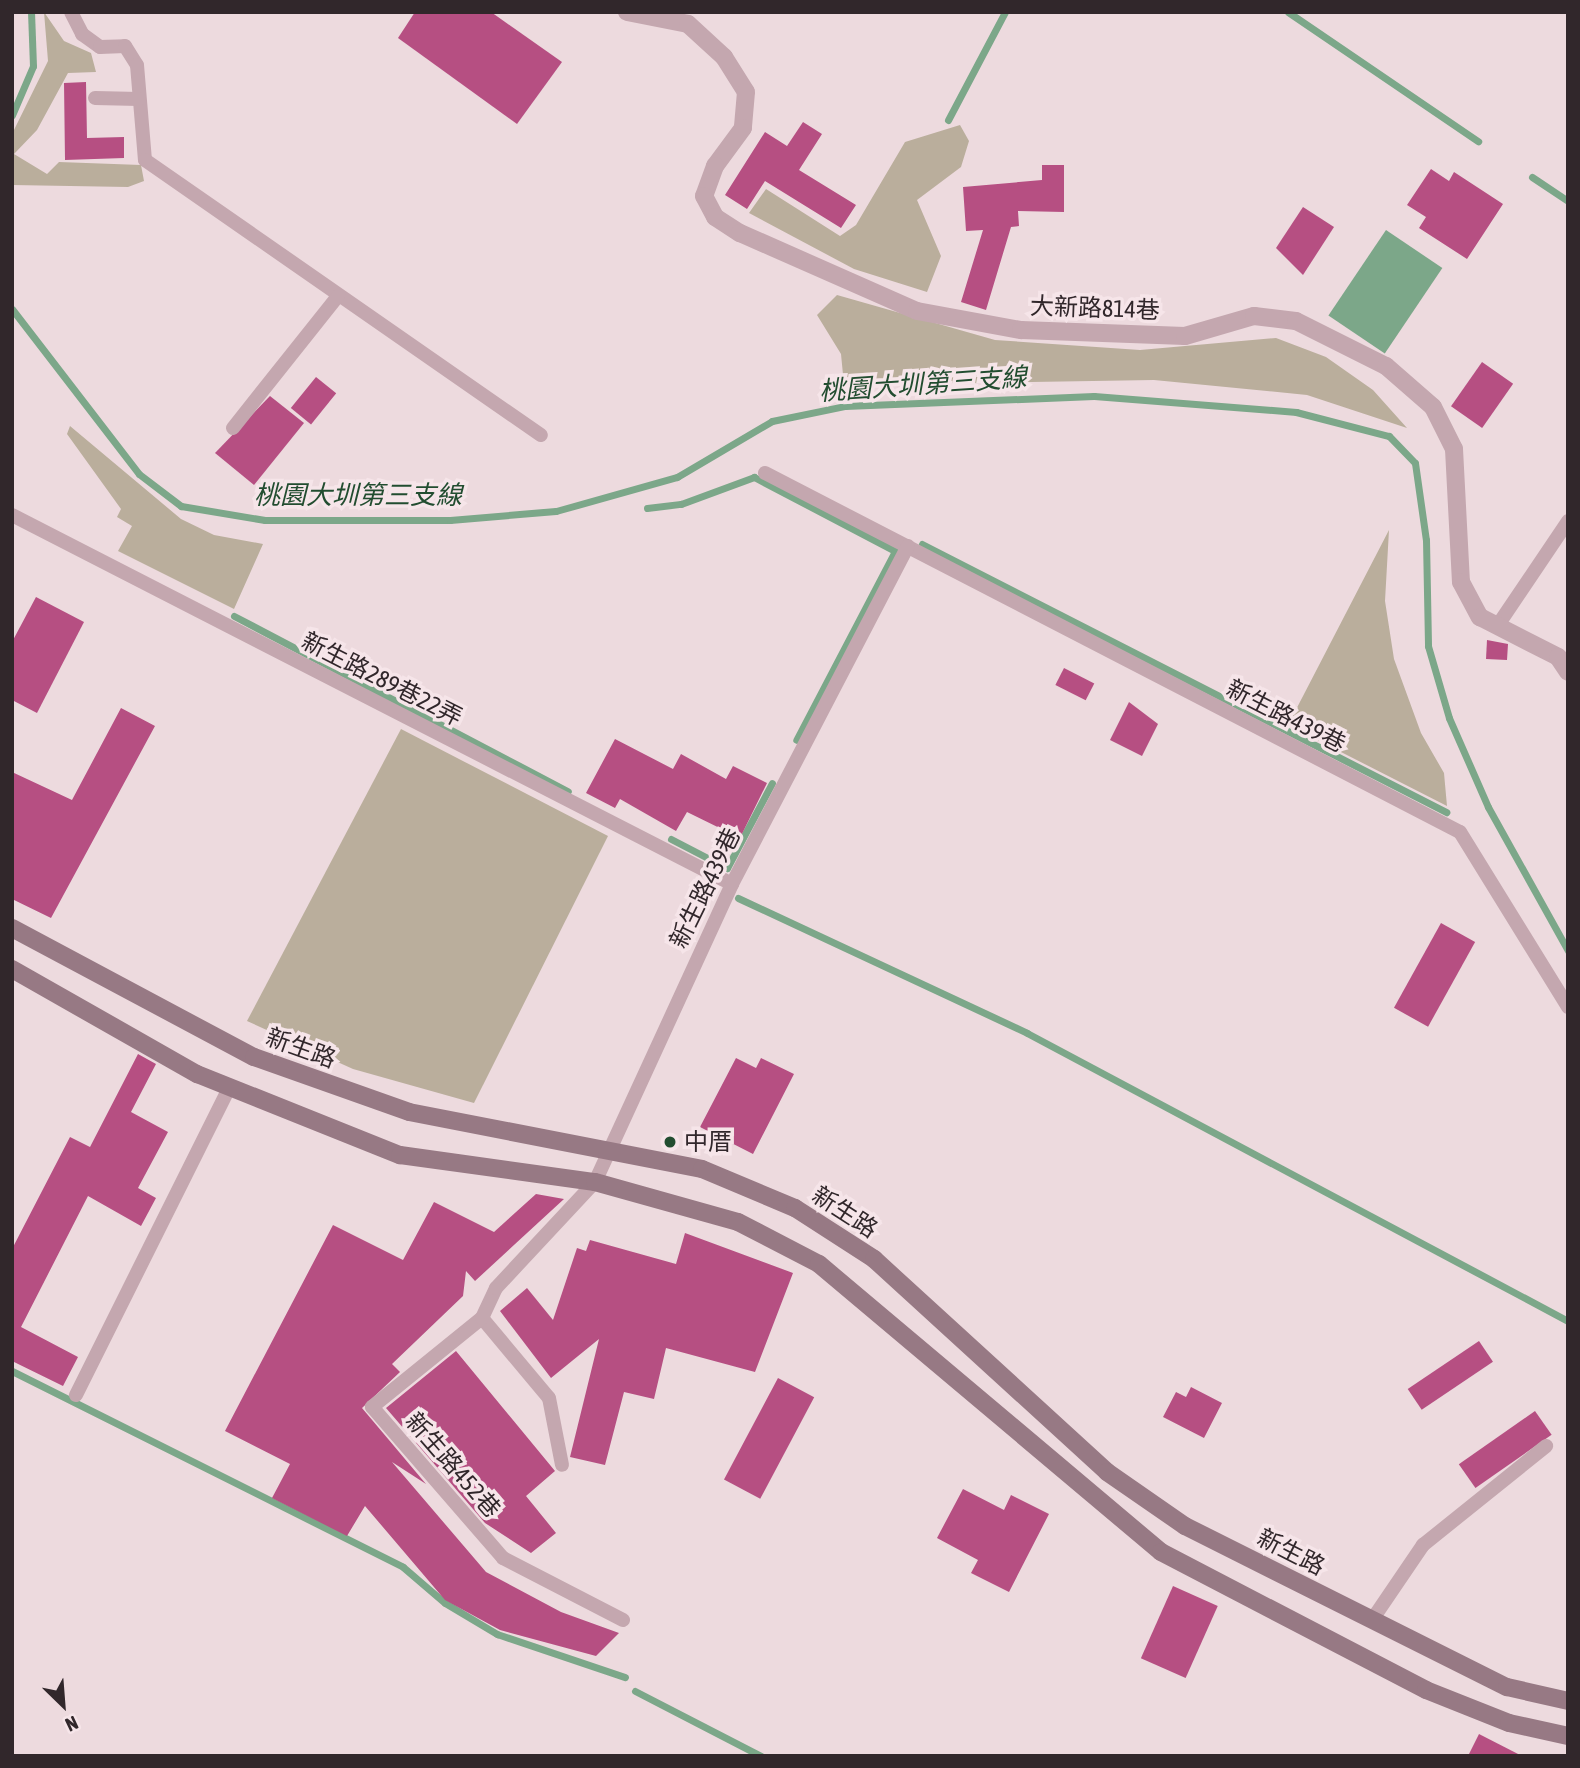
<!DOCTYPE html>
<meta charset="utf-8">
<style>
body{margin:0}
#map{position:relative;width:1580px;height:1768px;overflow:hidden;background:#eddade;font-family:"Asap Condensed","Noto Sans TC",sans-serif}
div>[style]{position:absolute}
.green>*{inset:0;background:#baae9c}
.water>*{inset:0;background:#7ca789;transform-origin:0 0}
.stream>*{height:7px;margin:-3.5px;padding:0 3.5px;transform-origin:3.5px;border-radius:3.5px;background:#7ca789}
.building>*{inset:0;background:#b64f82;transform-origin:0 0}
.lane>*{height:14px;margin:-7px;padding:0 7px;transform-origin:7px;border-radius:7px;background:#c4a7af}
.street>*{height:18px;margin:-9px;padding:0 9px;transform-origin:9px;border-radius:9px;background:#c4a7af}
.secondary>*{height:18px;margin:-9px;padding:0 9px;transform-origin:9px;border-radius:9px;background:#977984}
.dots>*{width:19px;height:19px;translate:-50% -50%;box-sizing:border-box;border:4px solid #f6e5e9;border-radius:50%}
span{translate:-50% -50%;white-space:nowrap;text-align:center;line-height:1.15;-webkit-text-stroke:7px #f6e5e9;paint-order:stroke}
.street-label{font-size:24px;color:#31272b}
.poi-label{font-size:24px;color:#31272b}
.left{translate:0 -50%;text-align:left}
.water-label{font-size:26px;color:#224d30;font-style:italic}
.frame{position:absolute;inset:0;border:14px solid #31272b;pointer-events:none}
.north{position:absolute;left:28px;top:1670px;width:70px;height:70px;-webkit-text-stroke:5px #f6e5e9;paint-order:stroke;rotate:155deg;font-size:19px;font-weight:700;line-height:28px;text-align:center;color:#31272b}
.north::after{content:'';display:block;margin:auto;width:24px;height:32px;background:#31272b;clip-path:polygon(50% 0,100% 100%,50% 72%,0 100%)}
</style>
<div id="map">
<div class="green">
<div style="clip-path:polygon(44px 12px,64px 41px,91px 53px,96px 72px,68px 73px,37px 130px,14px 154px,47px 174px,59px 162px,141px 165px,144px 181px,128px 187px,12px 185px,12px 134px,48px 61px)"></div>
<div style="clip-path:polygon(960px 125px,969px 141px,961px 167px,917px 200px,941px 256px,927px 292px,854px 269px,749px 213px,766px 189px,840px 236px,856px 225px,905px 142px)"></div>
<div style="clip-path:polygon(837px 295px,995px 340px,1140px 350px,1276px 338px,1326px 357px,1373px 390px,1407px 428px,1307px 395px,1154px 380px,844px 385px,841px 354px,817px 315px)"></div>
<div style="clip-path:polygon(70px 426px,181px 519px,214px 535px,263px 544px,234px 609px,118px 551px,132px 526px,117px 517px,121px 509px,67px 434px)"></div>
<div style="clip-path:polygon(1389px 530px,1385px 601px,1394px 659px,1421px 733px,1444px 773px,1447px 806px,1288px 725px)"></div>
<div style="clip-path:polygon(401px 729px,608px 836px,474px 1103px,353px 1069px,247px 1021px)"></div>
</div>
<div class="water">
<div style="left:1386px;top:230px;width:68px;height:103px;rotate:34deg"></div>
</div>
<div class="stream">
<div style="left:1288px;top:12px;width:230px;rotate:34.2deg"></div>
<div style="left:12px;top:115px;width:53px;rotate:-66.8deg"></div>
<div style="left:33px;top:66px;width:54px;rotate:-92.1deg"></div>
<div style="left:948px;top:120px;width:122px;rotate:-62.2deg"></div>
<div style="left:1532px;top:177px;width:43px;rotate:33.7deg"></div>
<div style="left:12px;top:309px;width:208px;rotate:52.4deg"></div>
<div style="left:139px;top:474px;width:53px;rotate:37.3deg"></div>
<div style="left:181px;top:506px;width:85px;rotate:9.5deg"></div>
<div style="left:265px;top:520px;width:185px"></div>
<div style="left:450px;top:520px;width:106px;rotate:-4.9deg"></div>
<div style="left:556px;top:511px;width:126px;rotate:-15.7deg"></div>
<div style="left:677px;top:477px;width:110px;rotate:-30.5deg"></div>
<div style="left:772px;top:421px;width:75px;rotate:-11.6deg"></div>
<div style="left:845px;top:406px;width:249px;rotate:-2.3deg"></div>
<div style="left:1094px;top:396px;width:203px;rotate:4.5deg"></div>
<div style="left:1296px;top:412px;width:96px;rotate:14.5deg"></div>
<div style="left:1389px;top:436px;width:37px;rotate:46deg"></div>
<div style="left:1415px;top:463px;width:78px;rotate:81.9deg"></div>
<div style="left:1426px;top:540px;width:106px;rotate:88.9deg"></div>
<div style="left:1428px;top:646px;width:75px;rotate:73.7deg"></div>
<div style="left:1449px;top:718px;width:97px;rotate:66.3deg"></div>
<div style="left:1488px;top:807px;width:165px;rotate:60.9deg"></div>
<div style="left:647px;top:508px;width:34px;rotate:-7deg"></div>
<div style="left:681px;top:504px;width:78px;rotate:-20.3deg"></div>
<div style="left:754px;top:477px;width:159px;rotate:27.7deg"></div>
<div style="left:895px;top:551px;width:213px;rotate:117.6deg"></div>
<div style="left:922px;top:544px;width:589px;rotate:27.09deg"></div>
<div style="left:234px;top:616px;width:377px;rotate:27.7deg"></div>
<div style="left:671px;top:839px;width:63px;rotate:27.4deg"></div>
<div style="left:727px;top:868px;width:96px;rotate:-62.1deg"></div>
<div style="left:738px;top:898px;width:319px;rotate:25deg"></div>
<div style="left:1027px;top:1033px;width:613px;rotate:28.03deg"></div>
<div style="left:12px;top:1371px;width:437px;rotate:26.6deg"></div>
<div style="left:403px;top:1567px;width:55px;rotate:40.6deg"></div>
<div style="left:445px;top:1603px;width:61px;rotate:30.8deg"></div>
<div style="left:497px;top:1634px;width:135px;rotate:18.6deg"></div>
<div style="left:635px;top:1691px;width:142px;rotate:27.3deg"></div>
</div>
<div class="building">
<div style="clip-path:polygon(415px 12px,491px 12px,562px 62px,517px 124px,398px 38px)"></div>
<div style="clip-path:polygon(86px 82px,87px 138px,124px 137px,124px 158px,65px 160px,64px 83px)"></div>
<div style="clip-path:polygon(803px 122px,822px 134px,799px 170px,856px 205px,841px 228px,765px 181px,747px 209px,725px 195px,765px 132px,787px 146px)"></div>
<div style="clip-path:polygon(1042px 165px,1064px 165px,1064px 212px,1018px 211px,1019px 226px,1011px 227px,986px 310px,961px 302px,983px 230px,966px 231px,963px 187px,1042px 180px)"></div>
<div style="clip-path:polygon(1431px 169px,1449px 181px,1454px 172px,1503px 204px,1467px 259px,1419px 228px,1426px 217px,1407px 205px)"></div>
<div style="clip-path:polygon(1303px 207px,1334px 227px,1303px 275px,1276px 248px)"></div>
<div style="left:1482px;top:362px;width:38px;height:54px;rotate:35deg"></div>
<div style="left:316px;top:377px;width:26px;height:40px;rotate:39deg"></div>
<div style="clip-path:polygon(270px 396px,304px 423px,254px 485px,215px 453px)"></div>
<div style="clip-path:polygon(36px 597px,84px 622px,37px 713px,12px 700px,12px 642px)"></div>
<div style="clip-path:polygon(1487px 640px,1508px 644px,1507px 660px,1486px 659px)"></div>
<div style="left:1064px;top:668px;width:34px;height:19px;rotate:27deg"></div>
<div style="clip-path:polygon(1129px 702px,1158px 724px,1142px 756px,1110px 740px)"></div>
<div style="clip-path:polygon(121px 708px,155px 726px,51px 918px,12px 899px,12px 772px,72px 800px)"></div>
<div style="clip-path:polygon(615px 739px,673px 769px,681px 754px,726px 779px,733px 766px,767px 783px,740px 838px,687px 812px,676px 831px,620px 799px,615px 808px,586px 793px)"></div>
<div style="left:1441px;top:923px;width:39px;height:97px;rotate:29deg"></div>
<div style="clip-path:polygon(138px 1054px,156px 1064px,131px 1112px,168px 1132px,138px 1188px,156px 1198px,141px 1226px,88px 1196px,21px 1327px,78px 1357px,63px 1386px,12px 1361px,12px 1249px,70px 1137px,90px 1147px)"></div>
<div style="clip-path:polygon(736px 1058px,756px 1068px,761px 1058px,794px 1074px,753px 1154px,700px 1127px)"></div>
<div style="clip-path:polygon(536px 1194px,564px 1199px,475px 1281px,466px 1271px,463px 1296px,392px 1364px,400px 1372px,362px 1408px,426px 1484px,392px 1462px,486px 1572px,561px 1612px,619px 1633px,596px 1656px,500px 1630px,445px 1600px,365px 1506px,347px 1536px,272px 1498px,290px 1464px,225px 1431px,333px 1225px,403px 1260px,434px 1202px,494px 1232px)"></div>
<div style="clip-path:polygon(685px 1233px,793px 1273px,755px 1372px,666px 1348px,654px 1399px,624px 1392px,605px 1465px,570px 1457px,599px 1339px,551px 1378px,500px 1311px,527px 1288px,553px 1320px,577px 1248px,586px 1251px,590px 1240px,676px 1264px)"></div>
<div style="left:1479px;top:1341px;width:25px;height:86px;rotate:56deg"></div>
<div style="clip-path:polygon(456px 1351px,555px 1471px,526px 1496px,556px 1533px,531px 1553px,485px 1523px,386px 1408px)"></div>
<div style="left:778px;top:1378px;width:41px;height:115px;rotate:28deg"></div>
<div style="clip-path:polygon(1191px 1387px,1222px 1403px,1204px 1438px,1163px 1417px,1176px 1392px,1186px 1397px)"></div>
<div style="left:1535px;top:1411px;width:29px;height:93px;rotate:55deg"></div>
<div style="clip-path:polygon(963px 1489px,1004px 1510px,1011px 1495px,1049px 1514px,1009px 1592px,971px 1573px,978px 1560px,937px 1538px)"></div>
<div style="left:1173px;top:1586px;width:49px;height:79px;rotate:24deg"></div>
<div style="clip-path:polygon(1479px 1734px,1522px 1756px,1468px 1756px)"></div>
</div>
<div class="lane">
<div style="left:71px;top:12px;width:25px;rotate:63deg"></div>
<div style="left:82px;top:34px;width:22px;rotate:36deg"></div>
<div style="left:100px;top:47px;width:25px;rotate:-2deg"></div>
<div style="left:125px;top:46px;width:22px;rotate:58deg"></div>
<div style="left:137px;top:65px;width:95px;rotate:85.2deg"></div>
<div style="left:145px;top:160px;width:482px;rotate:34.8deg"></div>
<div style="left:95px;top:98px;width:44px;rotate:1.3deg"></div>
<div style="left:233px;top:428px;width:169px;rotate:-51.5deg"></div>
<div style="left:765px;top:473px;width:782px;rotate:27.32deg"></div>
<div style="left:1460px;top:832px;width:206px;rotate:58.3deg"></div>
<div style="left:12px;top:515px;width:809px;rotate:27.14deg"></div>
<div style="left:1500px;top:622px;width:122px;rotate:-56deg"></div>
<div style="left:482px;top:1318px;width:104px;rotate:50.1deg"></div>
<div style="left:549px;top:1398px;width:68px;rotate:79deg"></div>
<div style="left:76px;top:1395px;width:343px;rotate:-63.5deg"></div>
<div style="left:623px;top:1620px;width:135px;rotate:-152.7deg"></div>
<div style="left:503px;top:1558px;width:200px;rotate:-130.9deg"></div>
<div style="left:372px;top:1407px;width:141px;rotate:-39deg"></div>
<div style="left:482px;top:1318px;width:33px;rotate:-65deg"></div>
<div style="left:496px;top:1288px;width:145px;rotate:-47deg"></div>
<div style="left:595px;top:1182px;width:328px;rotate:-65.3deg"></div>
<div style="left:732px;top:884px;width:381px;rotate:-62.5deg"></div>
<div style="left:1372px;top:1620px;width:91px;rotate:-55.8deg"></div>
<div style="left:1423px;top:1545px;width:158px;rotate:-38.8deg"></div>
</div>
<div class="street">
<div style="left:627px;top:12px;width:62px;rotate:11.1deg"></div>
<div style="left:688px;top:24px;width:49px;rotate:42.5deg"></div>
<div style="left:724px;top:57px;width:41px;rotate:57.8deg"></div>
<div style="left:746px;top:92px;width:36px;rotate:95deg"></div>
<div style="left:743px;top:128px;width:47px;rotate:126.4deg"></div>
<div style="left:715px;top:166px;width:32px;rotate:110deg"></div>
<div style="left:704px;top:196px;width:24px;rotate:62deg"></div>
<div style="left:715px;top:217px;width:30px;rotate:33deg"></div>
<div style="left:740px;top:233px;width:193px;rotate:23.8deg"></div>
<div style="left:917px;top:311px;width:106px;rotate:10.4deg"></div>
<div style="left:1021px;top:330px;width:164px;rotate:2.1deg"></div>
<div style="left:1185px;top:336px;width:72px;rotate:-16.2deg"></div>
<div style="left:1254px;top:316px;width:42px;rotate:6.8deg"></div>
<div style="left:1296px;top:321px;width:101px;rotate:26.6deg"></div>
<div style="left:1386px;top:366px;width:62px;rotate:41.1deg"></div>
<div style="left:1433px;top:407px;width:47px;rotate:63.4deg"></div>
<div style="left:1454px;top:449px;width:133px;rotate:87deg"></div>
<div style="left:1461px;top:582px;width:40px;rotate:62deg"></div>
<div style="left:1480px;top:617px;width:88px;rotate:27.1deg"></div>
<div style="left:1558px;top:657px;width:18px;rotate:56deg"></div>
</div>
<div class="secondary">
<div style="left:12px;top:928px;width:274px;rotate:28.1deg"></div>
<div style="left:254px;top:1057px;width:164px;rotate:19.5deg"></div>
<div style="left:409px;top:1112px;width:298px;rotate:11deg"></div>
<div style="left:702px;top:1169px;width:101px;rotate:22.8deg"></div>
<div style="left:795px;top:1208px;width:94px;rotate:32.8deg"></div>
<div style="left:874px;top:1259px;width:316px;rotate:42.4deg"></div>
<div style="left:1107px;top:1472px;width:95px;rotate:34.7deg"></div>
<div style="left:1185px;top:1526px;width:360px;rotate:26.6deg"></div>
<div style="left:1507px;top:1687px;width:63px;rotate:12.9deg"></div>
<div style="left:12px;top:969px;width:213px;rotate:29.6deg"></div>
<div style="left:197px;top:1074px;width:219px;rotate:21.8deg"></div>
<div style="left:400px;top:1155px;width:197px;rotate:7.9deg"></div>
<div style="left:595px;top:1182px;width:148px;rotate:15.6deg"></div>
<div style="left:738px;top:1222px;width:91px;rotate:27.4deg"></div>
<div style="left:819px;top:1264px;width:447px;rotate:40.1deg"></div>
<div style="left:1161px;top:1552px;width:299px;rotate:27.5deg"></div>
<div style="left:1426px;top:1690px;width:89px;rotate:21.7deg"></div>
<div style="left:1509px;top:1723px;width:60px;rotate:12.4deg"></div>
</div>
<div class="dots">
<div style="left:670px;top:1142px;background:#224d30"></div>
</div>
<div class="street-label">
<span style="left:1095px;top:308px;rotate:2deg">大新路814巷</span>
<span style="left:382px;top:679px;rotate:27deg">新生路289巷22弄</span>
<span style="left:1286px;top:716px;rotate:27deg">新生路439巷</span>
<span style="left:705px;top:888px;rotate:-64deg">新生路439巷</span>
<span style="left:301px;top:1048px;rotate:20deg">新生路</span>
<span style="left:845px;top:1212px;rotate:33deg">新生路</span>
<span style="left:453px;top:1465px;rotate:49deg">新生路452巷</span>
<span style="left:1291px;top:1552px;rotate:27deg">新生路</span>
</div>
<div class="poi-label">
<span class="left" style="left:684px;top:1142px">中厝</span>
</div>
<div class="water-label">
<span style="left:923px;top:385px;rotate:-4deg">桃園大圳第三支線</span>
<span style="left:358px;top:496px">桃園大圳第三支線</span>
</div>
<div class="frame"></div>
<div class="north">N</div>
</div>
